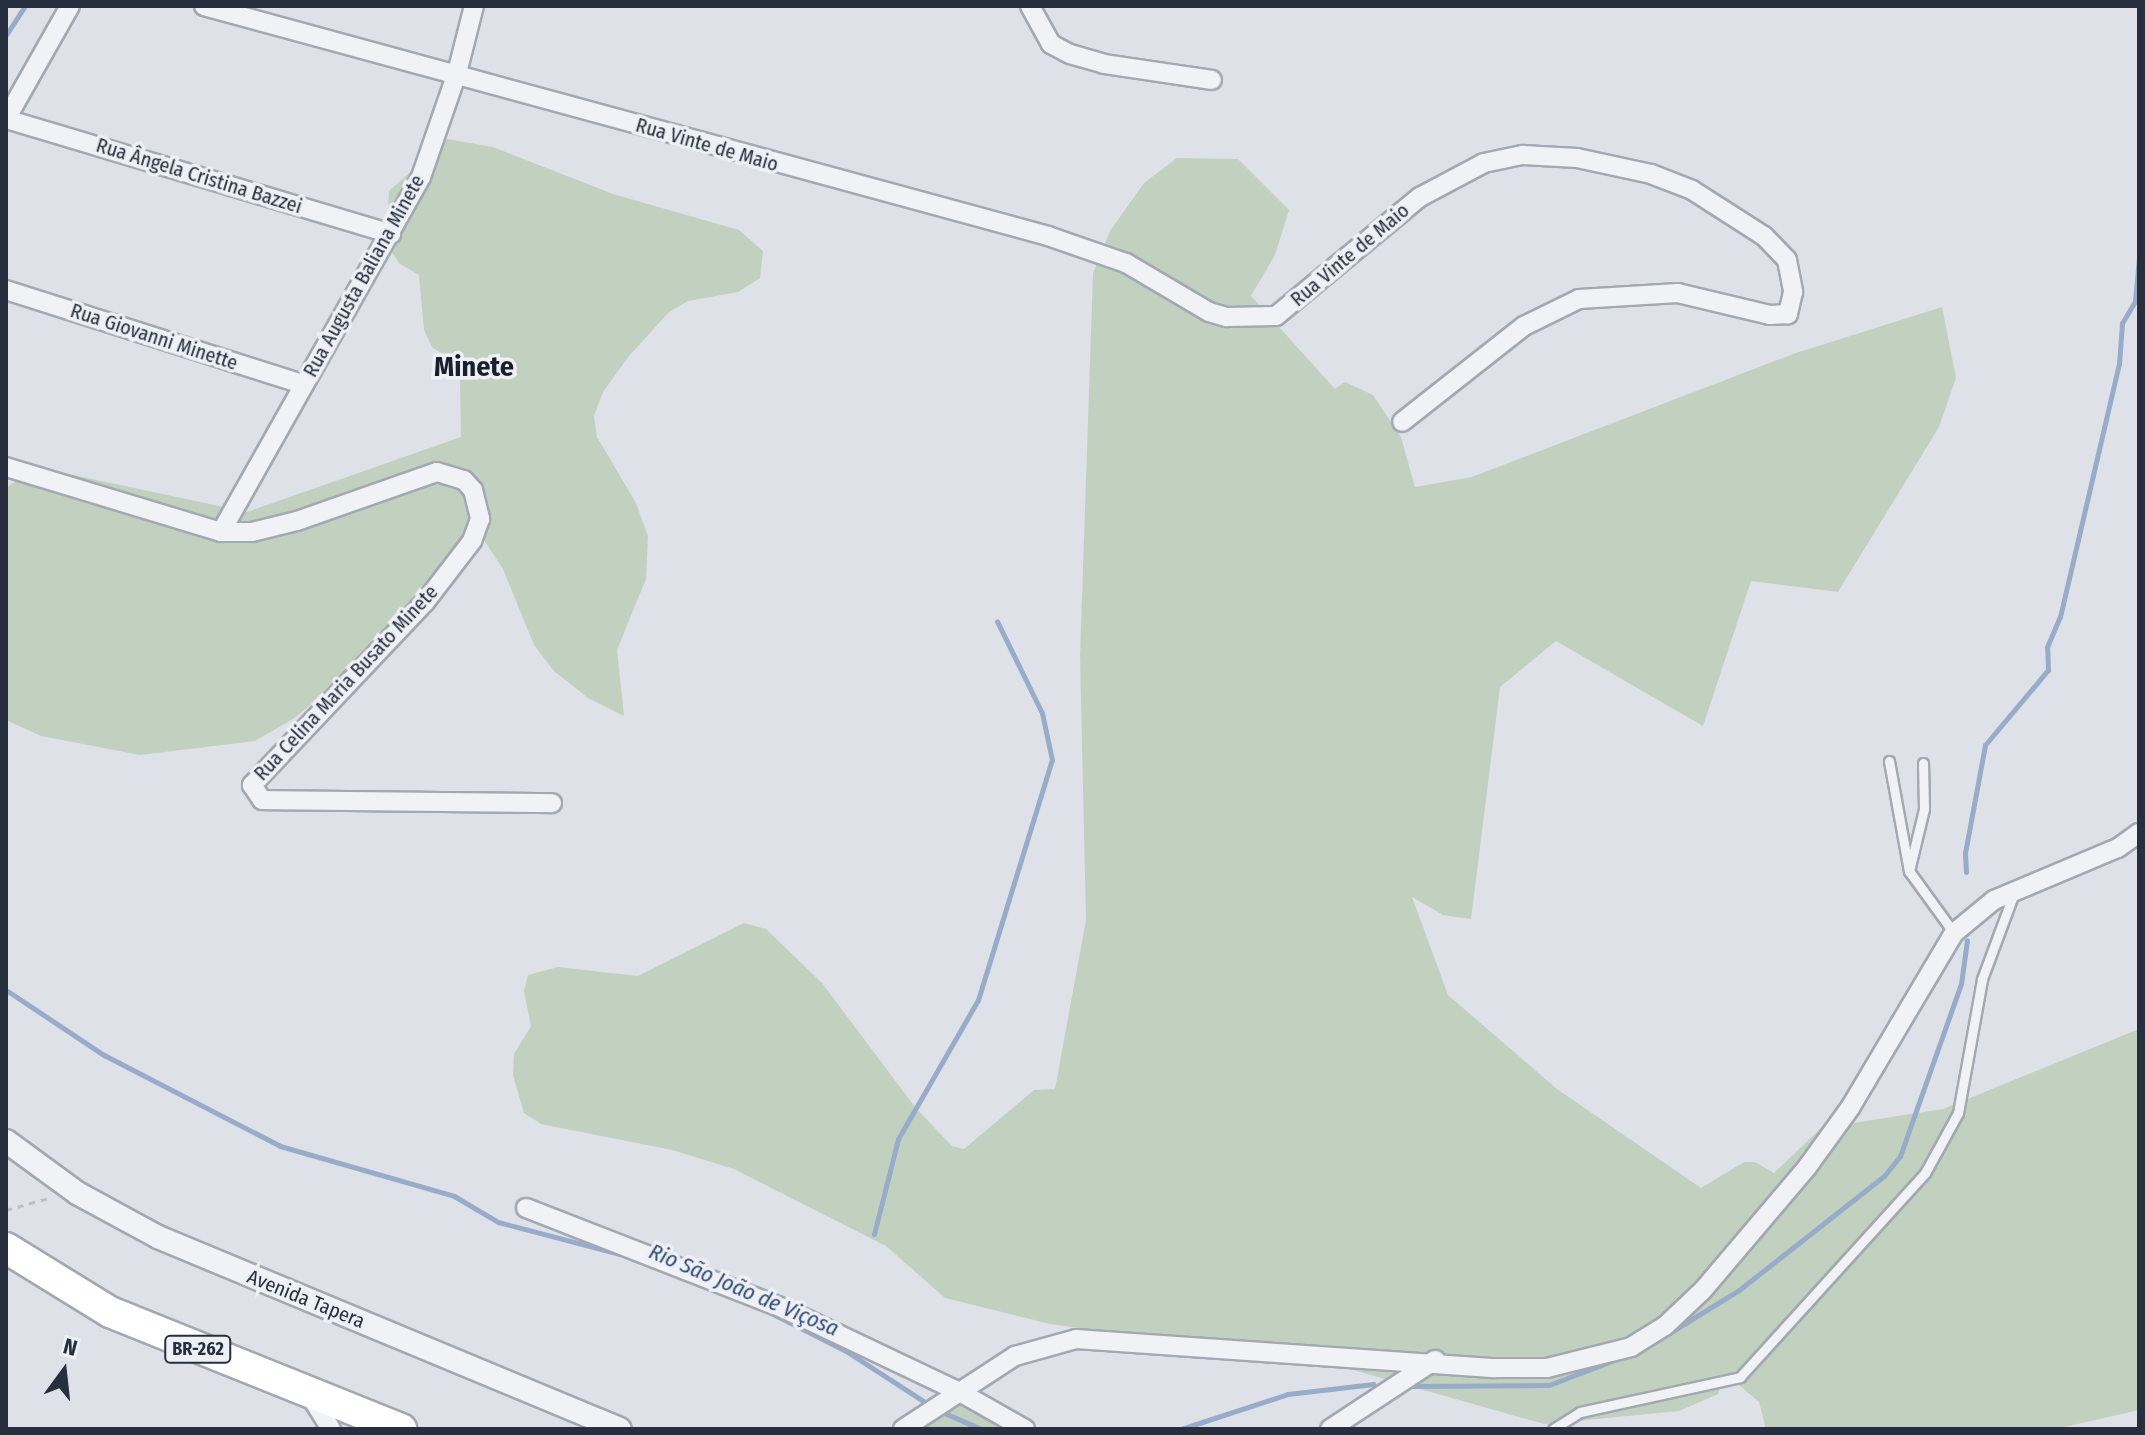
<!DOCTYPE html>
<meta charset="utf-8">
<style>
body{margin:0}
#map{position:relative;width:2145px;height:1435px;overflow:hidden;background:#dee1e7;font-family:"Fira Sans Condensed",sans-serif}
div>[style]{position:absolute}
.green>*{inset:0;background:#c2d1bf}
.stream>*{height:5px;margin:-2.5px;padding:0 2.5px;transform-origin:2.5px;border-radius:2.5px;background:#98abc8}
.path>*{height:3px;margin-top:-1.5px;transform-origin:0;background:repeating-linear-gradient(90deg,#bcbfc6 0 6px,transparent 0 12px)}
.roads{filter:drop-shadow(2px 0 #a3a8b1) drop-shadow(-2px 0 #a3a8b1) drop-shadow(0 2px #a3a8b1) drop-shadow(0 -2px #a3a8b1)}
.service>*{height:9px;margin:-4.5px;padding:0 4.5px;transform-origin:4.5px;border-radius:4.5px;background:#f0f2f6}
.minor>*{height:18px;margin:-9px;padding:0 9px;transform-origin:9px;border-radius:9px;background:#f0f2f6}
.tertiary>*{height:22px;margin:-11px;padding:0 11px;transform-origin:11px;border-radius:11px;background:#f0f2f6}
.trunk>*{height:30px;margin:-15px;padding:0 15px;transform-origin:15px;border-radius:15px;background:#fff}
span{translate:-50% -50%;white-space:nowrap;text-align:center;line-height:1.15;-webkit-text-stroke:7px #edf0f5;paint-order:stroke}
.shield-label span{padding:2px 6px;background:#edf0f5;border:2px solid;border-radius:6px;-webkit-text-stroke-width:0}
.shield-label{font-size:18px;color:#272e3e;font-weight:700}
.street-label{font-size:20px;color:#272e3e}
.water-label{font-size:22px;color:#314972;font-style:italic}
.district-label{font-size:28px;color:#191f2f;font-weight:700}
.frame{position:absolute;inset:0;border:8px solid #272e3e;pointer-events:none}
.north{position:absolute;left:24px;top:1331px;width:80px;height:80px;-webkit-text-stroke:6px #edf0f5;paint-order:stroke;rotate:15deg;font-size:22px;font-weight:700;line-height:32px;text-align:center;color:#272e3e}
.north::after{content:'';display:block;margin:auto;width:28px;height:36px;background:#272e3e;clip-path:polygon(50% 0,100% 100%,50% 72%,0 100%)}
</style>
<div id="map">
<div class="green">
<div style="clip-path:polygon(447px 139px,493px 147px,613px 194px,739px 230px,763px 251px,760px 278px,738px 292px,688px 301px,669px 312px,629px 356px,603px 392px,594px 416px,597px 437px,636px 503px,648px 536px,646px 579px,617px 650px,624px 716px,588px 698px,554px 671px,534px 645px,503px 569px,474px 525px,365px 660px,293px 719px,255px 741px,140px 755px,41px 736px,6px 720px,6px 488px,36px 467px,247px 512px,461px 437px,460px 378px,453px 361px,432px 347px,424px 330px,419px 275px,400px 264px,391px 251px,388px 216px,389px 191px)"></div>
<div style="clip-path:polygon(1177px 158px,1238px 159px,1289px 210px,1275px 255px,1251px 296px,1335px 389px,1345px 382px,1373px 395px,1401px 437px,1415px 487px,1472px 477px,1796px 353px,1942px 307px,1956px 378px,1939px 427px,1838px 592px,1751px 581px,1703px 726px,1556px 641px,1500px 687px,1471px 919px,1443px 915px,1412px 897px,1448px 995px,1557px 1089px,1701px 1188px,1744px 1162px,1755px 1162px,1774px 1173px,1821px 1128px,1943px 1109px,2139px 1029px,2139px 1410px,2056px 1429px,1766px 1429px,1759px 1402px,1726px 1374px,1718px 1394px,1679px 1411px,1544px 1424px,1332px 1364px,1050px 1324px,945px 1298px,886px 1246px,734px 1169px,672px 1150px,541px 1124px,524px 1113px,513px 1075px,514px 1054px,531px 1026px,524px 991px,528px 975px,558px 967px,638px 976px,744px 923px,766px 929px,822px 983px,915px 1107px,952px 1146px,964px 1149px,1034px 1090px,1055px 1089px,1086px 920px,1080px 656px,1093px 273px,1110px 231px,1144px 183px)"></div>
<div style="clip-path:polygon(949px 1390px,1031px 1429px,909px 1429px,928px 1398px)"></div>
</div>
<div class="stream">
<div style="left:6px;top:35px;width:35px;rotate:-57deg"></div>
<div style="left:1966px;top:872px;width:19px;rotate:-93deg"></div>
<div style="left:1965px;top:853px;width:110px;rotate:-79.5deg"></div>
<div style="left:1985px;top:745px;width:98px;rotate:-50deg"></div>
<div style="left:2048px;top:670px;width:23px;rotate:-92deg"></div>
<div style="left:2047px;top:647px;width:33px;rotate:-67deg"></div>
<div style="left:2060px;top:617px;width:260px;rotate:-76.9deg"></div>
<div style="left:2119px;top:364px;width:41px;rotate:-85.8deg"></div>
<div style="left:2122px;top:323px;width:26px;rotate:-59deg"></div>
<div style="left:2135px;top:301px;width:43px;rotate:-84.7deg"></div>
<div style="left:6px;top:990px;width:118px;rotate:33.6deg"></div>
<div style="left:104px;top:1055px;width:198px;rotate:27.3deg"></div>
<div style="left:280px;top:1146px;width:181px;rotate:16deg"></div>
<div style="left:454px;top:1196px;width:51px;rotate:30.6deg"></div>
<div style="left:498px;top:1222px;width:126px;rotate:14.7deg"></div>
<div style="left:874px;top:1234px;width:98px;rotate:-75.8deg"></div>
<div style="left:898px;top:1139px;width:160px;rotate:-60.1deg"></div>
<div style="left:978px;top:1000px;width:251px;rotate:-72.9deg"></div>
<div style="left:1052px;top:760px;width:48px;rotate:-102deg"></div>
<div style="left:1042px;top:713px;width:102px;rotate:-116.1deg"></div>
<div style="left:771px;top:1313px;width:84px;rotate:26.9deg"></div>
<div style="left:846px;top:1351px;width:101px;rotate:32.9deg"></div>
<div style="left:1666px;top:1335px;width:86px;rotate:-31.7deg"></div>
<div style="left:1739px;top:1290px;width:184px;rotate:-38.2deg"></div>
<div style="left:1884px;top:1176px;width:26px;rotate:-51deg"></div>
<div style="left:1900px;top:1156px;width:182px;rotate:-70.5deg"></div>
<div style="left:1961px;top:984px;width:44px;rotate:-82.2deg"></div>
<div style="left:1412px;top:1386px;width:137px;rotate:-0.4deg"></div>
<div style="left:1549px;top:1385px;width:78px;rotate:-21deg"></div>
<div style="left:940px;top:1411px;width:45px;rotate:23.7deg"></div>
<div style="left:1181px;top:1429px;width:113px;rotate:-18.1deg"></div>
<div style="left:1288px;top:1394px;width:86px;rotate:-6.7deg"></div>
</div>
<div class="path">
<div style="left:6px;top:1210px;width:45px;rotate:-15.6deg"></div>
</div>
<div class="roads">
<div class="service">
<div style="left:1889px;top:761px;width:112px;rotate:79.7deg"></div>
<div style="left:1909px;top:871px;width:77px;rotate:54deg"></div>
<div style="left:1909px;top:871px;width:64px;rotate:-76.4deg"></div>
<div style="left:1924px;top:809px;width:46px;rotate:-91.2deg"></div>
<div style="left:1553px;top:1429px;width:32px;rotate:-32deg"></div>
<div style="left:1580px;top:1412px;width:164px;rotate:-12.3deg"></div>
<div style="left:1740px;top:1377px;width:275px;rotate:-47.8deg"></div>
<div style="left:1925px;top:1173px;width:68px;rotate:-61.2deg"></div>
<div style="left:1958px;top:1113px;width:136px;rotate:-79.8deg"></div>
<div style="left:1982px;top:979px;width:92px;rotate:-69.6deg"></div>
</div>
<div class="minor">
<div style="left:204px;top:6px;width:875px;rotate:15.24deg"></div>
<div style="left:1048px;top:236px;width:83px;rotate:19.1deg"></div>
<div style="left:1126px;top:263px;width:96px;rotate:30.6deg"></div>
<div style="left:1209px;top:312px;width:19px;rotate:16deg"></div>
<div style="left:1227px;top:317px;width:49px;rotate:-1.2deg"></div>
<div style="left:1276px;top:316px;width:187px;rotate:-39.6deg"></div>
<div style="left:1420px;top:197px;width:72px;rotate:-28deg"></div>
<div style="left:1484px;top:163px;width:40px;rotate:-12deg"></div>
<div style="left:1523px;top:155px;width:54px;rotate:3.2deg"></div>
<div style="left:1577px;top:158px;width:76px;rotate:12.2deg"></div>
<div style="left:1651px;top:174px;width:44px;rotate:21.3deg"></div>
<div style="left:1692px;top:190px;width:85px;rotate:32.6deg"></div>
<div style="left:1764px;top:236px;width:33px;rotate:46deg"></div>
<div style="left:1787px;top:260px;width:33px;rotate:79deg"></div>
<div style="left:1793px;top:292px;width:23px;rotate:103deg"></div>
<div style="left:1788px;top:314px;width:18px;rotate:177deg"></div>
<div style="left:1770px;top:315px;width:95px;rotate:-166.6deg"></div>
<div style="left:1678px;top:293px;width:99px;rotate:176.5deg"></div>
<div style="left:1579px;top:299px;width:61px;rotate:153.9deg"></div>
<div style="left:1524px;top:326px;width:155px;rotate:141.8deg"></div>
<div style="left:1030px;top:6px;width:43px;rotate:61.1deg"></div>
<div style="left:1051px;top:44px;width:21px;rotate:28deg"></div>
<div style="left:1070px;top:54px;width:35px;rotate:16deg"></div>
<div style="left:1104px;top:64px;width:109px;rotate:8.4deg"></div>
<div style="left:6px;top:119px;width:402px;rotate:16.6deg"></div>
<div style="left:6px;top:119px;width:130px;rotate:-60.5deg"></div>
<div style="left:6px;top:290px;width:312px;rotate:17.6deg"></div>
<div style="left:6px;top:467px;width:225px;rotate:16.8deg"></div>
<div style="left:221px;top:532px;width:31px"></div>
<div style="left:252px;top:532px;width:46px;rotate:-13.7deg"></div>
<div style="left:297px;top:521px;width:148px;rotate:-19.3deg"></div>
<div style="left:437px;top:472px;width:28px;rotate:17deg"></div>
<div style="left:464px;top:480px;width:13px;rotate:48deg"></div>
<div style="left:473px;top:490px;width:30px;rotate:76deg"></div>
<div style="left:480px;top:519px;width:23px;rotate:110deg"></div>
<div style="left:472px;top:541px;width:77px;rotate:127.6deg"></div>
<div style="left:425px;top:602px;width:252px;rotate:133.4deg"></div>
<div style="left:252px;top:785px;width:18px;rotate:56deg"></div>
<div style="left:262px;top:800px;width:290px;rotate:0.6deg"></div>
<div style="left:221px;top:532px;width:407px;rotate:-60.6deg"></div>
<div style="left:421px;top:177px;width:110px;rotate:-70.9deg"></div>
<div style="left:457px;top:73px;width:69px;rotate:-75.8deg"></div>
<div style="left:526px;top:1208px;width:278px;rotate:21.3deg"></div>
<div style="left:785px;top:1309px;width:191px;rotate:25.4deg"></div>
<div style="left:958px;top:1391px;width:77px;rotate:29.6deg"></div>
<div style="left:309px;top:1394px;width:41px;rotate:57.8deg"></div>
<div style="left:903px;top:1429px;width:134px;rotate:-33.1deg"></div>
<div style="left:1015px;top:1356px;width:63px;rotate:-15.6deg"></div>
<div style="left:1076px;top:1339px;width:420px;rotate:4deg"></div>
<div style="left:1495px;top:1368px;width:52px"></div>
<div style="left:1547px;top:1368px;width:87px;rotate:-14deg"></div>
<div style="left:1631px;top:1347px;width:40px;rotate:-32deg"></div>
<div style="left:1665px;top:1326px;width:52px;rotate:-43.5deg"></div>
<div style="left:1703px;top:1290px;width:162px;rotate:-49.7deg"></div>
<div style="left:1808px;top:1166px;width:72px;rotate:-54.1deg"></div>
<div style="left:1850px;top:1108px;width:204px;rotate:-59.3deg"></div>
<div style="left:1954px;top:933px;width:52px;rotate:-39.5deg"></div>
<div style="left:1994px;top:900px;width:134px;rotate:-22.8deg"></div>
<div style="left:2118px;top:848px;width:26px;rotate:-36deg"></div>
<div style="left:1330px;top:1429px;width:126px;rotate:-33.3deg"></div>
</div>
<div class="tertiary">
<div style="left:6px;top:1141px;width:88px;rotate:36.2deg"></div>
<div style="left:77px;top:1193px;width:92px;rotate:28.5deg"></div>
<div style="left:158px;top:1237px;width:500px;rotate:22.57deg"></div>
</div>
<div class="trunk">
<div style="left:6px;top:1248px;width:122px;rotate:31.6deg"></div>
<div style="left:110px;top:1312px;width:314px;rotate:21.9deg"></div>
</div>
</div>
<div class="shield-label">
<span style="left:198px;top:1349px">BR-262</span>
</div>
<div class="street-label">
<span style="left:707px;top:145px;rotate:16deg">Rua Vinte de Maio</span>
<span style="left:199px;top:176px;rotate:17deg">Rua Ângela Cristina Bazzei</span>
<span style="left:1350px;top:255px;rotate:-40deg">Rua Vinte de Maio</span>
<span style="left:364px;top:276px;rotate:-61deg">Rua Augusta Baliana Minete</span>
<span style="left:154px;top:337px;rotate:18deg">Rua Giovanni Minette</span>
<span style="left:346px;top:683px;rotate:-47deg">Rua Celina Maria Busato Minete</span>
<span style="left:306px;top:1299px;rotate:22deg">Avenida Tapera</span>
</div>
<div class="water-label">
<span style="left:744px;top:1290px;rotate:23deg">Rio São João de Viçosa</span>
</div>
<div class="district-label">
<span style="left:474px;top:367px">Minete</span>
</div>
<div class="frame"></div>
<div class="north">N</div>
</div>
